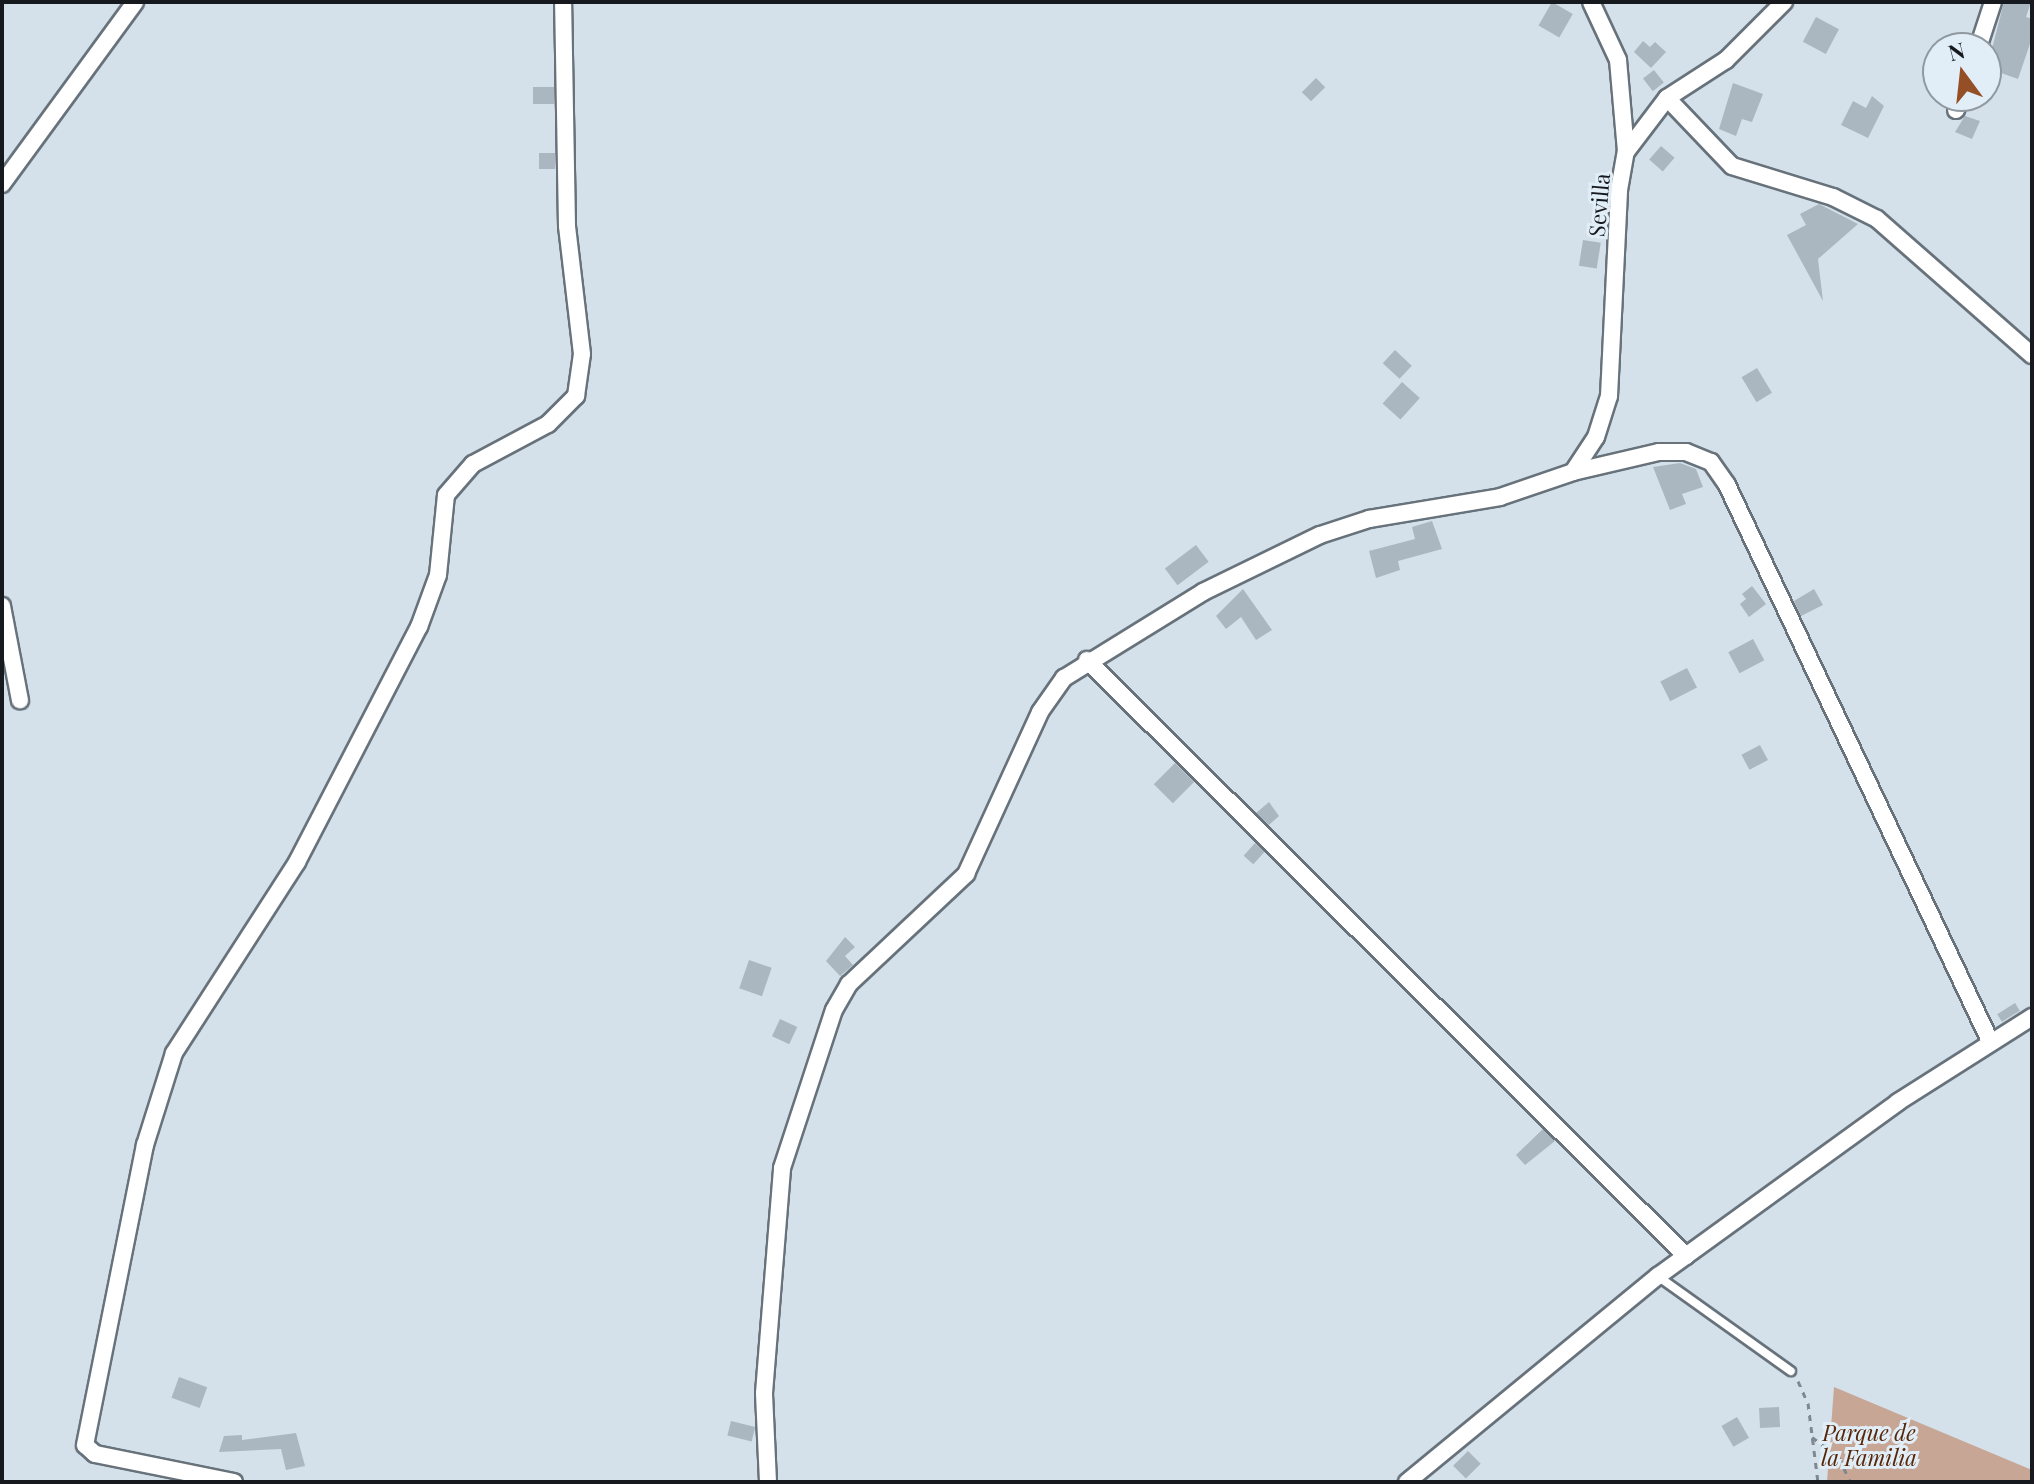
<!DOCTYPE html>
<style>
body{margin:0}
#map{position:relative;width:2034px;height:1484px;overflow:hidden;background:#d4e0ea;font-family:"Playfair Display",serif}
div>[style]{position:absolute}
.green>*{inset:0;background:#c8a695}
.building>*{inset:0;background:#abb7c0;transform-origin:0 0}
.path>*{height:3px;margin-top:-1.5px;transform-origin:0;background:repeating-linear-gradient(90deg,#7f878f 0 6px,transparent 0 12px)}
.roads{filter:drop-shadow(2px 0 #67727b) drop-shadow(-2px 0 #67727b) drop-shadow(0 2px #67727b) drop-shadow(0 -2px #67727b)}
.service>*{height:8px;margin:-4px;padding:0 4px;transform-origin:4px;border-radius:4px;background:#fff}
.minor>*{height:16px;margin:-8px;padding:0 8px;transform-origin:8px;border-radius:8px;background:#fff}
span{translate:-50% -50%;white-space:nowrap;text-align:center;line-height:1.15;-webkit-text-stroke:6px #e1eef7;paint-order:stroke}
.street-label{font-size:22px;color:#161a1e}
.park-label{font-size:22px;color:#572607;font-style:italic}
.frame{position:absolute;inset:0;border:4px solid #161a1e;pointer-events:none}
.north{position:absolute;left:1922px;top:32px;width:80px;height:80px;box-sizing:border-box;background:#e1eef7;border:2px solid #9099a0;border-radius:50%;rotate:345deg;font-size:22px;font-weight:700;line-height:32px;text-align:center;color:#161a1e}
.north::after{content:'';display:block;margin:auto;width:28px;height:36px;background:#954f26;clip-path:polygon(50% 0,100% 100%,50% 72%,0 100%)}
</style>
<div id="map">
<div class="green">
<div style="clip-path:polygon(1834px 1387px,2032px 1470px,2032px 1482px,1827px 1482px)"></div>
</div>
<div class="building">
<div style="left:1552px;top:2px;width:24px;height:27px;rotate:30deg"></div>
<div style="clip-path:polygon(2004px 2px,2031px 2px,2026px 17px,2032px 19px,2032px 38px,2018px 79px,1987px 68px)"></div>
<div style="left:1816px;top:17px;width:26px;height:28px;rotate:28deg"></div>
<div style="clip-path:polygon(1643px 41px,1650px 47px,1655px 42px,1666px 52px,1651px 68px,1634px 52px)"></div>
<div style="left:1654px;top:70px;width:16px;height:14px;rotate:52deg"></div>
<div style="left:1316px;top:78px;width:13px;height:20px;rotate:45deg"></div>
<div style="clip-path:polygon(1733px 83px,1763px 94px,1752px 122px,1742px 119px,1736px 136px,1719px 129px)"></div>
<div style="left:554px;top:87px;width:17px;height:21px;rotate:90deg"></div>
<div style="clip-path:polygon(1872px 96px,1884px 106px,1868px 138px,1841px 125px,1853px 101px,1866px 108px)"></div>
<div style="clip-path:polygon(1965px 116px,1980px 121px,1972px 139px,1955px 132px)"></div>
<div style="left:1661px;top:146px;width:18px;height:18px;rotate:41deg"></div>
<div style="left:555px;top:153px;width:16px;height:16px;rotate:90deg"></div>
<div style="clip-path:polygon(1819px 204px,1858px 224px,1818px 259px,1823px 301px,1787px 235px,1806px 225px,1800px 214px)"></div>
<div style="left:1583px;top:240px;width:18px;height:26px;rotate:9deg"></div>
<div style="left:1395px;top:350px;width:23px;height:18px;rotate:43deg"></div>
<div style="left:1757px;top:368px;width:29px;height:18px;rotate:59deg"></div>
<div style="left:1402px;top:382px;width:24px;height:29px;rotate:42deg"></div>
<div style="clip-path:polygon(1680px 463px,1696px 469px,1703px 487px,1682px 494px,1686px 504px,1670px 510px,1653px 467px)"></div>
<div style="clip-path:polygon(1432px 521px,1442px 549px,1398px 561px,1400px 570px,1376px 578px,1369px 551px,1415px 539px,1412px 527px)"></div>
<div style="left:1196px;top:545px;width:21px;height:39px;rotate:53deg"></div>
<div style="clip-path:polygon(1752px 586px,1766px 604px,1749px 617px,1740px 604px,1746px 599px,1742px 594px)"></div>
<div style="clip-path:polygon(1243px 589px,1272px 630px,1256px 640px,1241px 617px,1226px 629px,1216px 616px)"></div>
<div style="clip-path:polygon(1814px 589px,1823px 605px,1801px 616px,1794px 601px)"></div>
<div style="left:1753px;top:639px;width:24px;height:28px;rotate:62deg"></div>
<div style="left:1687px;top:668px;width:22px;height:30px;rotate:63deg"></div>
<div style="left:1760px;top:745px;width:17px;height:21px;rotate:62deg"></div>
<div style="left:1175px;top:763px;width:27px;height:30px;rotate:45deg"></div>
<div style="clip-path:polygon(1269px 802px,1279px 816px,1269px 825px,1256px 813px)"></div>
<div style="left:1255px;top:843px;width:13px;height:17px;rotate:42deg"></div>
<div style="clip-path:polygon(845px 937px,855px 947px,845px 956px,853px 965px,840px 976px,826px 961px)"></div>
<div style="left:749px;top:960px;width:24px;height:30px;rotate:19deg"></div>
<div style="left:2015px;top:1003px;width:9px;height:21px;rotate:58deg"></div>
<div style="left:780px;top:1019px;width:19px;height:19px;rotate:25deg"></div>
<div style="clip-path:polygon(1543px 1129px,1555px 1141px,1525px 1165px,1516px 1155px)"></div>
<div style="left:179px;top:1377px;width:30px;height:22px;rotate:20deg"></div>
<div style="left:1779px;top:1407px;width:20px;height:20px;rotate:87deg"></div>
<div style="left:1737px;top:1417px;width:24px;height:18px;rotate:60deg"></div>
<div style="left:731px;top:1421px;width:25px;height:15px;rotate:14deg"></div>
<div style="clip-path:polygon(296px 1433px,305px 1466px,286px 1470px,281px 1449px,219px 1452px,224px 1436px,242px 1435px,242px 1440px)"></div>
<div style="left:1468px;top:1451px;width:18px;height:21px;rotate:45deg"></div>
</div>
<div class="path">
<div style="left:1798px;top:1381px;width:24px;rotate:66deg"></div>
<div style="left:1808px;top:1403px;width:80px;rotate:82.8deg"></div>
<div style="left:1812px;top:1437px;width:34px;rotate:37deg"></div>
<div style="left:1839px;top:1457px;width:27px;rotate:66deg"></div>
</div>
<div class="roads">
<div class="service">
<div style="left:1659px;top:1277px;width:162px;rotate:35.5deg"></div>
</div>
<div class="minor">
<div style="left:1591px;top:2px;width:64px;rotate:65deg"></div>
<div style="left:1618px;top:60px;width:92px;rotate:85deg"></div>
<div style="left:1978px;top:48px;width:48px;rotate:-71.9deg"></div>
<div style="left:1667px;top:98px;width:94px;rotate:46.3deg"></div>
<div style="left:1732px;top:166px;width:106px;rotate:17.1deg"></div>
<div style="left:1833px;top:197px;width:49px;rotate:26.6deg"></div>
<div style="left:1877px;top:219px;width:206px;rotate:41.3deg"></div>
<div style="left:1956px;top:110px;width:15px;rotate:-70deg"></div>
<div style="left:2px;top:184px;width:225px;rotate:-53.8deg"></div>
<div style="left:1573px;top:472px;width:42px;rotate:-56.7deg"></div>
<div style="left:1596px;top:437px;width:43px;rotate:-72.4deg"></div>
<div style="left:1609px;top:396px;width:206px;rotate:-87.2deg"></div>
<div style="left:1619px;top:190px;width:39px;rotate:-80deg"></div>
<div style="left:1626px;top:152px;width:68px;rotate:-52.8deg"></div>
<div style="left:1667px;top:98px;width:70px;rotate:-32.8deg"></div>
<div style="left:1726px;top:60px;width:82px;rotate:-45deg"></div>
<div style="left:2px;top:606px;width:96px;rotate:79.2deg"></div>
<div style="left:1087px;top:660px;width:845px;rotate:44.86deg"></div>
<div style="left:234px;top:1482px;width:142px;rotate:-168.6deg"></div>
<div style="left:95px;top:1454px;width:13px;rotate:-138deg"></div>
<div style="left:85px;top:1445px;width:306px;rotate:-78.7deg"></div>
<div style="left:145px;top:1145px;width:96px;rotate:-72.5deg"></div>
<div style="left:174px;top:1053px;width:227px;rotate:-57.2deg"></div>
<div style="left:297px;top:862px;width:265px;rotate:-62.6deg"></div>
<div style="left:419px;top:627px;width:55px;rotate:-69.9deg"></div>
<div style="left:438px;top:575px;width:80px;rotate:-84.3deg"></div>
<div style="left:446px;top:495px;width:41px;rotate:-48.9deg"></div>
<div style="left:473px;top:464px;width:85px;rotate:-28.1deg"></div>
<div style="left:548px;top:424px;width:40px;rotate:-45deg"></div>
<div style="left:576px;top:396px;width:42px;rotate:-81.9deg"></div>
<div style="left:582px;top:354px;width:129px;rotate:-96.7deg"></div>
<div style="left:567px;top:226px;width:224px;rotate:-91deg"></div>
<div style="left:768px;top:1482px;width:89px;rotate:-92.6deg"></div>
<div style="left:764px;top:1393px;width:226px;rotate:-85.4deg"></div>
<div style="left:782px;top:1168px;width:166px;rotate:-71.8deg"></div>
<div style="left:834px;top:1010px;width:30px;rotate:-60deg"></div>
<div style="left:849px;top:984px;width:161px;rotate:-43.2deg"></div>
<div style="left:966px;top:874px;width:178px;rotate:-65.4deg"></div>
<div style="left:1040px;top:712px;width:42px;rotate:-54.8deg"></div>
<div style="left:1064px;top:678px;width:163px;rotate:-31.7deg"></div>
<div style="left:1203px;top:592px;width:130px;rotate:-26deg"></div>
<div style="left:1320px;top:535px;width:52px;rotate:-18.1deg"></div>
<div style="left:1369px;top:519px;width:133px;rotate:-9.5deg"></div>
<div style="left:1500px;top:497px;width:77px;rotate:-18.9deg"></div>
<div style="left:1573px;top:472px;width:88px;rotate:-13.1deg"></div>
<div style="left:1659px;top:452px;width:27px"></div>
<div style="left:1686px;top:452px;width:27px;rotate:22deg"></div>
<div style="left:1711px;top:462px;width:28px;rotate:55deg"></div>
<div style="left:1727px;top:485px;width:615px;rotate:64.68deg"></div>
<div style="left:1407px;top:1482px;width:325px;rotate:-39.4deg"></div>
<div style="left:1658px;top:1276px;width:296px;rotate:-35.9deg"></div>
<div style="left:1898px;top:1102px;width:159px;rotate:-32.4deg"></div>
</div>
</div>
<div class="street-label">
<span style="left:1599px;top:205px;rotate:-85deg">Sevilla</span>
</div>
<div class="park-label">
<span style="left:1869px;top:1445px">Parque de<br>la Familia</span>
</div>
<div class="frame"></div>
<div class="north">N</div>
</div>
